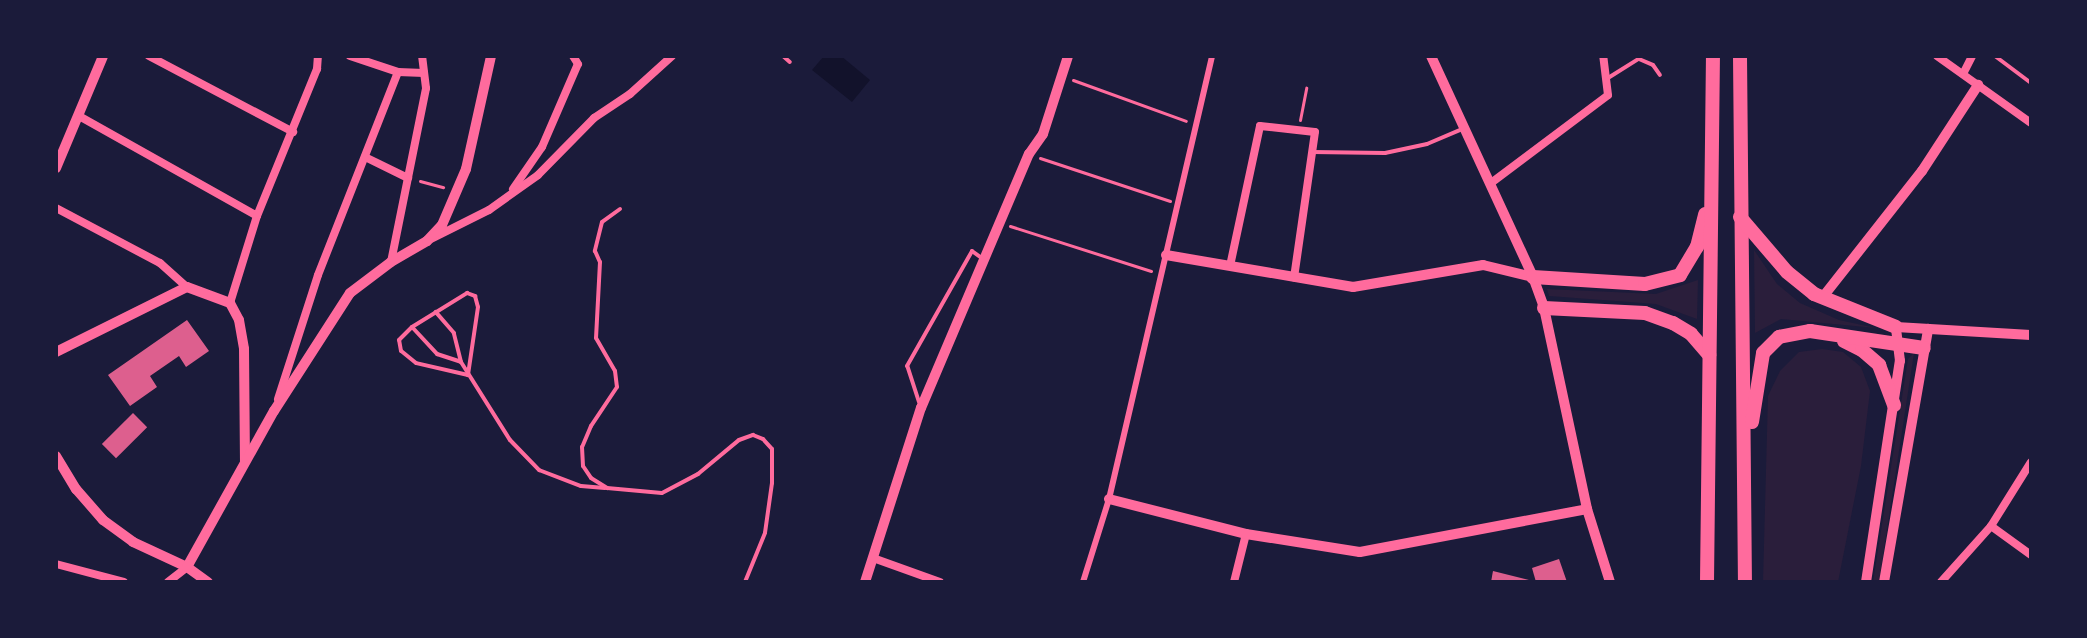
<!DOCTYPE html>
<style>
body{margin:0}
#map{position:relative;width:2087px;height:638px;overflow:hidden;background:#1b1b3a;font-family:"Roboto Serif",serif}
div>[style]{position:absolute}
.green>*{inset:0;background:#2a1e3b}
.water>*{inset:0;background:#12122b}
.building>*{inset:0;background:#dd5f8e;transform-origin:0 0}
.path>*{height:3px;margin:-1.5px;padding:0 1.5px;transform-origin:1.5px;border-radius:1.5px;background:#ff6b9d}
.service>*{height:4px;margin:-2px;padding:0 2px;transform-origin:2px;border-radius:2px;background:#ff6b9d}
.pedestrian>*{height:6px;margin:-3px;padding:0 3px;transform-origin:3px;border-radius:3px;background:#ff6b9d}
.minor>*{height:8px;margin:-4px;padding:0 4px;transform-origin:4px;border-radius:4px;background:#ff6b9d}
.tertiary>*{height:10px;margin:-5px;padding:0 5px;transform-origin:5px;border-radius:5px;background:#ff6b9d}
.trunk>*{height:14px;margin:-7px;padding:0 7px;transform-origin:7px;border-radius:7px;background:#ff6b9d}
span{translate:-50% -50%;white-space:nowrap;text-align:center;line-height:1.15;-webkit-text-stroke:6px #1b1b3a;paint-order:stroke}
.frame{position:absolute;inset:0;border:58px solid #1b1b3a;pointer-events:none}
</style>
<div id="map">
<div class="green">
<div style="clip-path:polygon(1754px 250px,1777px 284px,1800px 303px,1839px 320px,1876px 328px,1781px 319px,1755px 333px)"></div>
<div style="clip-path:polygon(1698px 280px,1697px 319px,1656px 304px,1549px 296px,1547px 289px,1656px 294px)"></div>
<div style="clip-path:polygon(1822px 349px,1843px 352px,1861px 367px,1870px 391px,1861px 466px,1838px 582px,1763px 582px,1768px 396px,1780px 371px,1799px 352px)"></div>
<div style="clip-path:polygon(1914px 353px,1879px 582px,1873px 582px,1908px 359px)"></div>
</div>
<div class="water">
<div style="clip-path:polygon(824px 56px,841px 56px,870px 80px,852px 102px,812px 70px)"></div>
</div>
<div class="building">
<div style="clip-path:polygon(187px 320px,209px 351px,186px 367px,179px 356px,150px 376px,157px 387px,130px 406px,108px 375px)"></div>
<div style="left:133px;top:413px;width:20px;height:44px;rotate:45deg"></div>
<div style="clip-path:polygon(1559px 559px,1567px 582px,1536px 582px,1532px 568px)"></div>
<div style="clip-path:polygon(1493px 571px,1533px 581px,1533px 582px,1491px 582px)"></div>
</div>
<div class="path">
<div style="left:1073px;top:80px;width:120px;rotate:19.9deg"></div>
<div style="left:1300px;top:120px;width:33px;rotate:-79deg"></div>
<div style="left:1040px;top:158px;width:137px;rotate:18.3deg"></div>
<div style="left:420px;top:181px;width:24px;rotate:15deg"></div>
<div style="left:1010px;top:226px;width:148px;rotate:17.7deg"></div>
</div>
<div class="service">
<div style="left:783px;top:56px;width:9px;rotate:41deg"></div>
<div style="left:1995px;top:56px;width:45px;rotate:36.9deg"></div>
<div style="left:1608px;top:78px;width:36px;rotate:-32deg"></div>
<div style="left:1639px;top:59px;width:15px;rotate:23deg"></div>
<div style="left:1653px;top:65px;width:12px;rotate:55deg"></div>
<div style="left:1312px;top:152px;width:73px;rotate:0.8deg"></div>
<div style="left:1385px;top:153px;width:43px;rotate:-12.1deg"></div>
<div style="left:1427px;top:144px;width:38px;rotate:-23deg"></div>
<div style="left:620px;top:209px;width:22px;rotate:144deg"></div>
<div style="left:602px;top:222px;width:30px;rotate:104deg"></div>
<div style="left:595px;top:251px;width:12px;rotate:66deg"></div>
<div style="left:600px;top:262px;width:76px;rotate:93deg"></div>
<div style="left:596px;top:338px;width:38px;rotate:60deg"></div>
<div style="left:615px;top:371px;width:16px;rotate:83deg"></div>
<div style="left:617px;top:387px;width:47px;rotate:123.7deg"></div>
<div style="left:591px;top:426px;width:23px;rotate:113deg"></div>
<div style="left:582px;top:447px;width:19px;rotate:87deg"></div>
<div style="left:583px;top:466px;width:14px;rotate:56deg"></div>
<div style="left:591px;top:478px;width:19px;rotate:32deg"></div>
<div style="left:607px;top:488px;width:55px;rotate:5.2deg"></div>
<div style="left:662px;top:493px;width:41px;rotate:-27.8deg"></div>
<div style="left:698px;top:474px;width:53px;rotate:-39.7deg"></div>
<div style="left:739px;top:440px;width:15px;rotate:-20deg"></div>
<div style="left:753px;top:435px;width:11px;rotate:22deg"></div>
<div style="left:763px;top:439px;width:13px;rotate:48deg"></div>
<div style="left:772px;top:449px;width:34px;rotate:90deg"></div>
<div style="left:772px;top:483px;width:50px;rotate:98deg"></div>
<div style="left:765px;top:533px;width:53px;rotate:112.2deg"></div>
<div style="left:467px;top:293px;width:9px;rotate:21deg"></div>
<div style="left:475px;top:296px;width:11px;rotate:75deg"></div>
<div style="left:478px;top:307px;width:69px;rotate:98.4deg"></div>
<div style="left:468px;top:375px;width:53px;rotate:-167deg"></div>
<div style="left:416px;top:363px;width:19px;rotate:-141deg"></div>
<div style="left:401px;top:351px;width:11px;rotate:-100deg"></div>
<div style="left:399px;top:340px;width:18px;rotate:-45deg"></div>
<div style="left:412px;top:327px;width:65px;rotate:-31.7deg"></div>
<div style="left:412px;top:327px;width:37px;rotate:47deg"></div>
<div style="left:437px;top:354px;width:25px;rotate:18deg"></div>
<div style="left:461px;top:362px;width:30px;rotate:-104deg"></div>
<div style="left:454px;top:333px;width:28px;rotate:-131deg"></div>
<div style="left:461px;top:362px;width:92px;rotate:57.9deg"></div>
<div style="left:510px;top:440px;width:42px;rotate:46deg"></div>
<div style="left:539px;top:470px;width:45px;rotate:20.9deg"></div>
<div style="left:581px;top:486px;width:24px;rotate:5deg"></div>
<div style="left:919px;top:402px;width:38px;rotate:-108deg"></div>
<div style="left:907px;top:366px;width:132px;rotate:-60.5deg"></div>
<div style="left:972px;top:251px;width:14px;rotate:36deg"></div>
</div>
<div class="pedestrian">
<div style="left:1083px;top:582px;width:87px;rotate:-72.6deg"></div>
<div style="left:1109px;top:499px;width:455px;rotate:-76.9deg"></div>
</div>
<div class="minor">
<div style="left:149px;top:56px;width:163px;rotate:27.8deg"></div>
<div style="left:350px;top:56px;width:51px;rotate:18.4deg"></div>
<div style="left:398px;top:72px;width:26px;rotate:2deg"></div>
<div style="left:1937px;top:56px;width:115px;rotate:35.5deg"></div>
<div style="left:1963px;top:74px;width:20px;rotate:-63deg"></div>
<div style="left:79px;top:116px;width:204px;rotate:29.3deg"></div>
<div style="left:365px;top:157px;width:48px;rotate:26deg"></div>
<div style="left:1491px;top:183px;width:146px;rotate:-36.9deg"></div>
<div style="left:1608px;top:95px;width:39px;rotate:-97deg"></div>
<div style="left:513px;top:189px;width:51px;rotate:-55.4deg"></div>
<div style="left:542px;top:147px;width:90px;rotate:-66.6deg"></div>
<div style="left:578px;top:64px;width:9px;rotate:-122deg"></div>
<div style="left:56px;top:208px;width:118px;rotate:27.9deg"></div>
<div style="left:160px;top:263px;width:36px;rotate:42deg"></div>
<div style="left:431px;top:239px;width:65px;rotate:-26.6deg"></div>
<div style="left:489px;top:210px;width:60px;rotate:-35.5deg"></div>
<div style="left:538px;top:175px;width:80px;rotate:-45.5deg"></div>
<div style="left:594px;top:118px;width:43px;rotate:-33.7deg"></div>
<div style="left:630px;top:94px;width:57px;rotate:-42.1deg"></div>
<div style="left:391px;top:262px;width:177px;rotate:-78.6deg"></div>
<div style="left:426px;top:88px;width:32px;rotate:-97deg"></div>
<div style="left:1230px;top:266px;width:143px;rotate:-77.9deg"></div>
<div style="left:1260px;top:126px;width:55px;rotate:6.2deg"></div>
<div style="left:1315px;top:132px;width:147px;rotate:98.2deg"></div>
<div style="left:230px;top:303px;width:91px;rotate:-72.8deg"></div>
<div style="left:257px;top:216px;width:159px;rotate:-67.8deg"></div>
<div style="left:317px;top:69px;width:13px;rotate:-86deg"></div>
<div style="left:278px;top:399px;width:130px;rotate:-72.1deg"></div>
<div style="left:318px;top:275px;width:218px;rotate:-68.5deg"></div>
<div style="left:1991px;top:526px;width:49px;rotate:35.9deg"></div>
<div style="left:873px;top:558px;width:71px;rotate:19.7deg"></div>
<div style="left:56px;top:564px;width:70px;rotate:14.8deg"></div>
<div style="left:168px;top:582px;width:24px;rotate:-38deg"></div>
<div style="left:1234px;top:582px;width:49px;rotate:-76deg"></div>
<div style="left:1941px;top:582px;width:75px;rotate:-48.2deg"></div>
<div style="left:1991px;top:526px;width:75px;rotate:-58deg"></div>
</div>
<div class="tertiary">
<div style="left:1431px;top:56px;width:243px;rotate:65.2deg"></div>
<div style="left:1533px;top:277px;width:33px;rotate:70deg"></div>
<div style="left:1544px;top:308px;width:206px;rotate:77.9deg"></div>
<div style="left:1587px;top:509px;width:77px;rotate:72.5deg"></div>
<div style="left:56px;top:168px;width:121px;rotate:-67.2deg"></div>
<div style="left:1166px;top:255px;width:190px;rotate:9.7deg"></div>
<div style="left:1353px;top:287px;width:132px;rotate:-9.6deg"></div>
<div style="left:1483px;top:265px;width:51px;rotate:13.5deg"></div>
<div style="left:1822px;top:298px;width:162px;rotate:-51.8deg"></div>
<div style="left:1922px;top:171px;width:103px;rotate:-56.9deg"></div>
<div style="left:56px;top:352px;width:146px;rotate:-26.4deg"></div>
<div style="left:187px;top:287px;width:46px;rotate:20.4deg"></div>
<div style="left:230px;top:303px;width:19px;rotate:62deg"></div>
<div style="left:239px;top:320px;width:29px;rotate:80deg"></div>
<div style="left:244px;top:349px;width:112px;rotate:89.5deg"></div>
<div style="left:56px;top:456px;width:39px;rotate:59deg"></div>
<div style="left:76px;top:489px;width:41px;rotate:48.9deg"></div>
<div style="left:103px;top:520px;width:37px;rotate:36deg"></div>
<div style="left:133px;top:542px;width:60px;rotate:24.8deg"></div>
<div style="left:187px;top:567px;width:26px;rotate:36deg"></div>
<div style="left:1109px;top:499px;width:141px;rotate:14.3deg"></div>
<div style="left:1246px;top:534px;width:115px;rotate:9deg"></div>
<div style="left:1360px;top:552px;width:231px;rotate:-10.7deg"></div>
<div style="left:187px;top:567px;width:179px;rotate:-60.9deg"></div>
<div style="left:274px;top:411px;width:140px;rotate:-57.2deg"></div>
<div style="left:350px;top:293px;width:51px;rotate:-37.1deg"></div>
<div style="left:391px;top:262px;width:42px;rotate:-30.3deg"></div>
<div style="left:427px;top:241px;width:22px;rotate:-47deg"></div>
<div style="left:442px;top:225px;width:61px;rotate:-66.8deg"></div>
<div style="left:466px;top:169px;width:116px;rotate:-77.5deg"></div>
<div style="left:865px;top:582px;width:183px;rotate:-72.2deg"></div>
<div style="left:921px;top:408px;width:276px;rotate:-67deg"></div>
<div style="left:1029px;top:154px;width:24px;rotate:-55deg"></div>
<div style="left:1043px;top:134px;width:82px;rotate:-72.2deg"></div>
<div style="left:1866px;top:582px;width:224px;rotate:-81.3deg"></div>
<div style="left:1900px;top:361px;width:34px;rotate:-97deg"></div>
<div style="left:1896px;top:327px;width:135px;rotate:3.4deg"></div>
<div style="left:1884px;top:582px;width:257px;rotate:-80.1deg"></div>
</div>
<div class="trunk">
<div style="left:1740px;top:56px;width:526px;rotate:89.46deg"></div>
<div style="left:1740px;top:217px;width:72px;rotate:49.5deg"></div>
<div style="left:1787px;top:272px;width:35px;rotate:39deg"></div>
<div style="left:1814px;top:294px;width:88px;rotate:21.9deg"></div>
<div style="left:1533px;top:277px;width:112px;rotate:3.6deg"></div>
<div style="left:1645px;top:284px;width:36px;rotate:-14deg"></div>
<div style="left:1680px;top:275px;width:33px;rotate:-59deg"></div>
<div style="left:1697px;top:247px;width:34px;rotate:-76deg"></div>
<div style="left:1544px;top:308px;width:101px;rotate:2.8deg"></div>
<div style="left:1645px;top:313px;width:30px;rotate:20deg"></div>
<div style="left:1673px;top:323px;width:21px;rotate:31deg"></div>
<div style="left:1691px;top:334px;width:28px;rotate:49deg"></div>
<div style="left:1844px;top:341px;width:20px;rotate:27deg"></div>
<div style="left:1862px;top:350px;width:23px;rotate:41deg"></div>
<div style="left:1879px;top:365px;width:43px;rotate:69.4deg"></div>
<div style="left:1752px;top:422px;width:70px;rotate:-80.9deg"></div>
<div style="left:1763px;top:353px;width:23px;rotate:-45deg"></div>
<div style="left:1779px;top:337px;width:32px;rotate:-11deg"></div>
<div style="left:1810px;top:331px;width:115px;rotate:8.5deg"></div>
<div style="left:1707px;top:582px;width:526px;rotate:-89.35deg"></div>
</div>
<div class="frame"></div>
</div>
